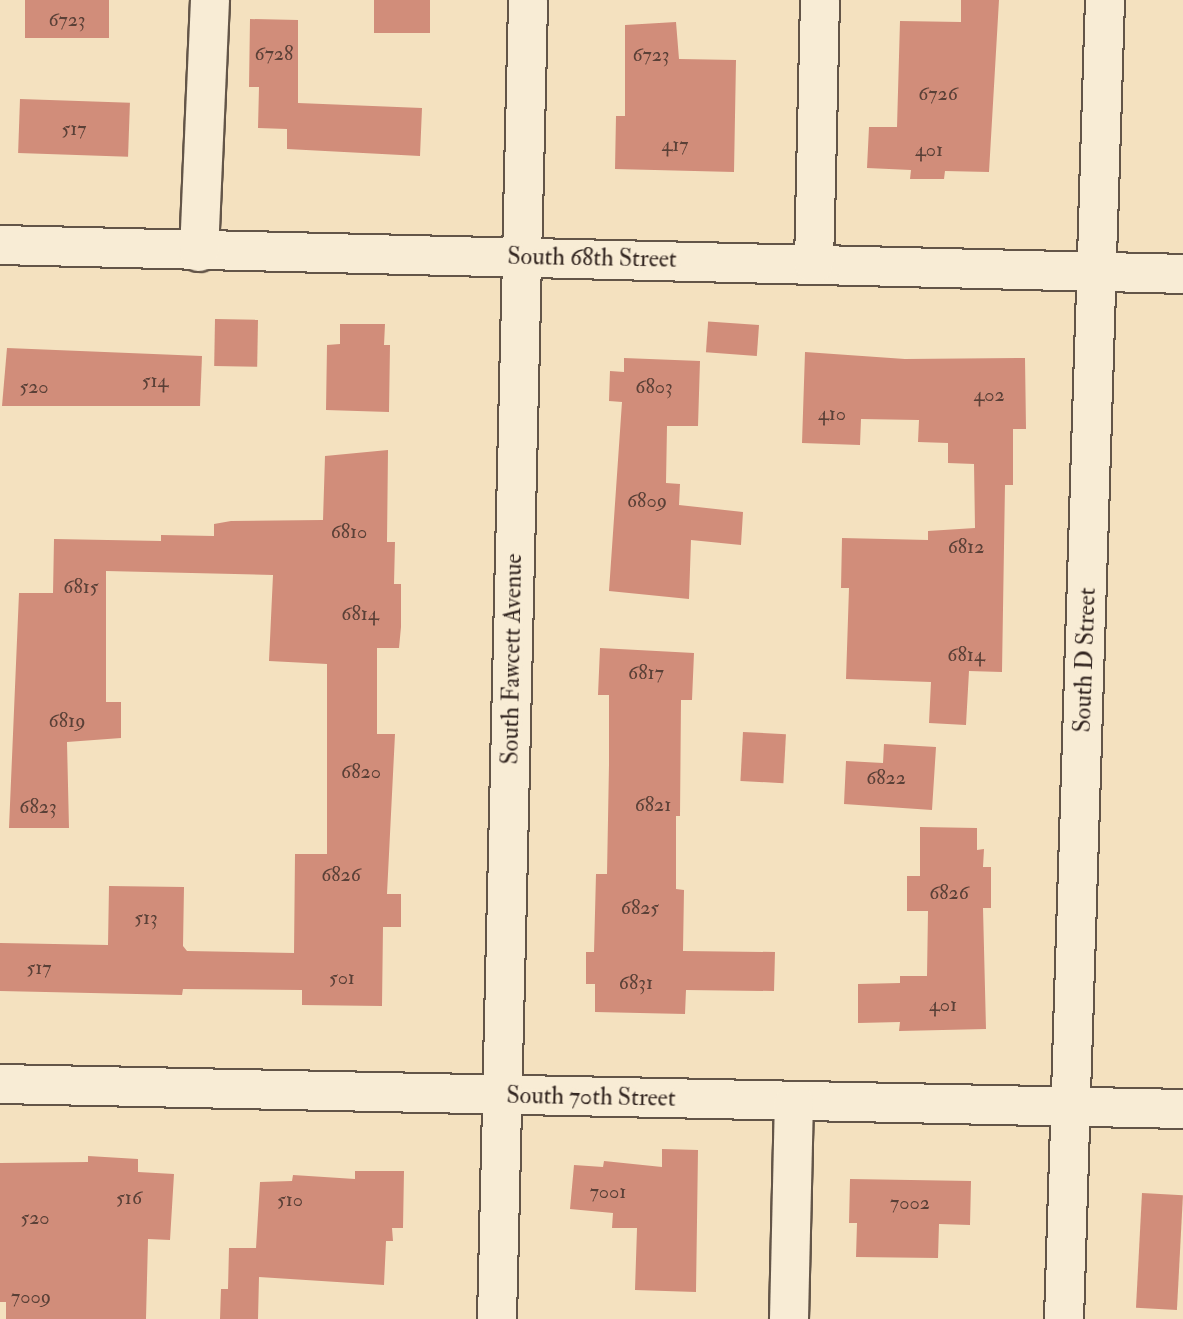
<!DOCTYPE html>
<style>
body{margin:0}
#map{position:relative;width:1183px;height:1319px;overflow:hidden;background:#f4e1bf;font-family:"IM FELL Double Pica",serif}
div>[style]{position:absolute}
.building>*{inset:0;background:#d18d7a;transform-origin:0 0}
.roads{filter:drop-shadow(2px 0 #635548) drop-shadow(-2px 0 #635548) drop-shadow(0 2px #635548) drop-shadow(0 -2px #635548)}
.minor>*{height:38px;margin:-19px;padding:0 19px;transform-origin:19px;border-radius:19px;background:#f8ecd5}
span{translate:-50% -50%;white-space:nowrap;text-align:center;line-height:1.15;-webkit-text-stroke:7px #f8ecd5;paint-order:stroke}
.number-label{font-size:20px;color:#5a4037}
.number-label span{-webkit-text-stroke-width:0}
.street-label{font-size:24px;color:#332621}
</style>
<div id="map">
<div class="building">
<div style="left:25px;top:0;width:84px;height:38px"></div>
<div style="left:374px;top:0;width:56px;height:33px"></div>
<div style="clip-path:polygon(961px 0,999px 0,989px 172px,945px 171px,944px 179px,910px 179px,911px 170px,867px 168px,869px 127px,897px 127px,900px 21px,961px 22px)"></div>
<div style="clip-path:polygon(250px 19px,298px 20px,298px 103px,422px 108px,420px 156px,287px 149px,287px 129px,258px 128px,259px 87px,249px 87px)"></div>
<div style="clip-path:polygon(676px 22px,679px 59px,736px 60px,734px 172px,615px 169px,616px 116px,625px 116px,625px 25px)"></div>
<div style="left:20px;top:99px;width:110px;height:54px;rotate:2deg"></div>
<div style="left:215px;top:319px;width:43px;height:47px;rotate:1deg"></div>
<div style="clip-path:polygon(340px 324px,385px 324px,384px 345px,390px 345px,389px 412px,326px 410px,327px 345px,340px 344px)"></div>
<div style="left:759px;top:325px;width:31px;height:51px;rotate:94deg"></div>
<div style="clip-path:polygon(7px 348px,202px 356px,200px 406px,2px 406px)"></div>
<div style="clip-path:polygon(805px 352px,905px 359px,1025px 358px,1026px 429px,1013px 429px,1013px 485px,1005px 485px,1002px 672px,969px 671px,966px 725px,929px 723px,931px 682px,846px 679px,849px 588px,841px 588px,842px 538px,928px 540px,928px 531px,975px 528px,974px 464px,948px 463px,948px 443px,918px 442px,919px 420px,861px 419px,860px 445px,802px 443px)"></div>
<div style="clip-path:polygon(624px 358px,700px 361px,698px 426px,667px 426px,666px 483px,680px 484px,679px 505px,743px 512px,741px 545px,691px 540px,689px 599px,609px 591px,622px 402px,609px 401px,610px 371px,624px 372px)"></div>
<div style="clip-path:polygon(388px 450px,387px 542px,395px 542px,394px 584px,401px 584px,401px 627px,399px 648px,377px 648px,377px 734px,395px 734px,387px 894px,401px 894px,401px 927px,383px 927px,382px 1006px,302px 1005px,302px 990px,183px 989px,182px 995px,0 991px,0 943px,108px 945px,109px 886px,184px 887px,183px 946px,187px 951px,294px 953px,295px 854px,327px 854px,327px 664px,269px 661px,273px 575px,106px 571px,106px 702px,121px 702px,121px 738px,67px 742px,69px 828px,9px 828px,19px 593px,53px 593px,54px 539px,161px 541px,161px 535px,214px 536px,214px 524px,231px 521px,323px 520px,325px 456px)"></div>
<div style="clip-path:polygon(600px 648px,694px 653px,692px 700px,681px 700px,680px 816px,676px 816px,676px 889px,684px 890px,683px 951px,775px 952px,774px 991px,686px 990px,685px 1014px,595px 1012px,595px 984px,586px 984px,586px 952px,594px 952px,596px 874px,607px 874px,609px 764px,609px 695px,598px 695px)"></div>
<div style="left:743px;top:732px;width:43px;height:49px;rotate:3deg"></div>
<div style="clip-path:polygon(884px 744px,936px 747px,932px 810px,844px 804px,846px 761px,883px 763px)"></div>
<div style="clip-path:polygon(920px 827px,977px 828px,977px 850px,984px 849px,983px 867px,991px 867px,991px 908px,983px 908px,986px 1029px,899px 1031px,900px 1022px,858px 1023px,858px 984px,900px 983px,900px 976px,927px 976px,928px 911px,907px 911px,907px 876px,920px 876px)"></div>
<div style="clip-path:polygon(662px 1149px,698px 1150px,696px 1292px,635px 1290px,637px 1228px,612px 1228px,613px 1213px,570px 1209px,574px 1165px,603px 1167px,604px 1161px,662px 1167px)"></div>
<div style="clip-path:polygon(88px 1156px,138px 1159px,138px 1172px,174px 1174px,170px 1240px,148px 1239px,146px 1319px,6px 1319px,6px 1302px,0 1302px,0 1163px,88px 1162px)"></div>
<div style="clip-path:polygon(355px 1171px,404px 1171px,403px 1228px,392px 1228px,393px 1241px,386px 1241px,384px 1285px,259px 1277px,258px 1319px,220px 1319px,221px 1289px,228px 1289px,229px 1248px,256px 1248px,260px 1182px,292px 1181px,293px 1175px,355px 1179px)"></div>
<div style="clip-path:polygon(850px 1179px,971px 1181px,970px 1225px,939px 1224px,938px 1258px,856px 1257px,857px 1223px,849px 1223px)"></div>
<div style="left:1142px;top:1193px;width:41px;height:115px;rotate:3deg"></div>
</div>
<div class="roads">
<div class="minor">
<div style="left:0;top:245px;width:1183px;rotate:1.4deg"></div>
<div style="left:199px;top:252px;width:252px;rotate:-87.5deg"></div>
<div style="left:814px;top:264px;width:264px;rotate:-88.7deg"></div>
<div style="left:0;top:1084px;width:1183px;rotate:1.21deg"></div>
<div style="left:497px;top:1319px;width:1319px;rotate:-88.65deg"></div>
<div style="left:789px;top:1319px;width:217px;rotate:-88.7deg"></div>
<div style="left:1064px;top:1319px;width:1320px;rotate:-88.22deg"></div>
</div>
</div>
<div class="number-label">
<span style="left:67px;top:19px">6723</span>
<span style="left:274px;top:53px">6728</span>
<span style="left:651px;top:54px">6723</span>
<span style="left:938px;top:93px">6726</span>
<span style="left:74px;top:128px">517</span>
<span style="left:675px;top:144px">417</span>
<span style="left:929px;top:149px">401</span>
<span style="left:155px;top:380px">514</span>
<span style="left:34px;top:386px">520</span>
<span style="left:654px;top:386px">6803</span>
<span style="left:989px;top:394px">402</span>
<span style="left:832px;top:413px">410</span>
<span style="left:647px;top:500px">6809</span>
<span style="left:349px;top:531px">6810</span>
<span style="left:966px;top:546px">6812</span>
<span style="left:81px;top:586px">6815</span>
<span style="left:360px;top:613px">6814</span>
<span style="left:966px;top:654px">6814</span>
<span style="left:646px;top:672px">6817</span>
<span style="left:67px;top:720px">6819</span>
<span style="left:361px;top:771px">6820</span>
<span style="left:886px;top:777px">6822</span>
<span style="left:653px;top:804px">6821</span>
<span style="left:38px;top:806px">6823</span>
<span style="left:341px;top:874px">6826</span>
<span style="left:949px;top:892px">6826</span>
<span style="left:640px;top:907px">6825</span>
<span style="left:146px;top:917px">513</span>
<span style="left:39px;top:967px">517</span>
<span style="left:342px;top:977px">501</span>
<span style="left:636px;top:982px">6831</span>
<span style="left:943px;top:1004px">401</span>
<span style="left:608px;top:1191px">7001</span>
<span style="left:129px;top:1197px">516</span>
<span style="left:290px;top:1199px">510</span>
<span style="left:910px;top:1202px">7002</span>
<span style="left:35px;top:1217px">520</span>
<span style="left:31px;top:1296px">7009</span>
</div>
<div class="street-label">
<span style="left:592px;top:258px;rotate:1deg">South 68th Street</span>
<span style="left:512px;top:659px;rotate:-89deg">South Fawcett Avenue</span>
<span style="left:1085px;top:660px;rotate:-88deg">South D Street</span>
<span style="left:591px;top:1097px;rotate:1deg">South 70th Street</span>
</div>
</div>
